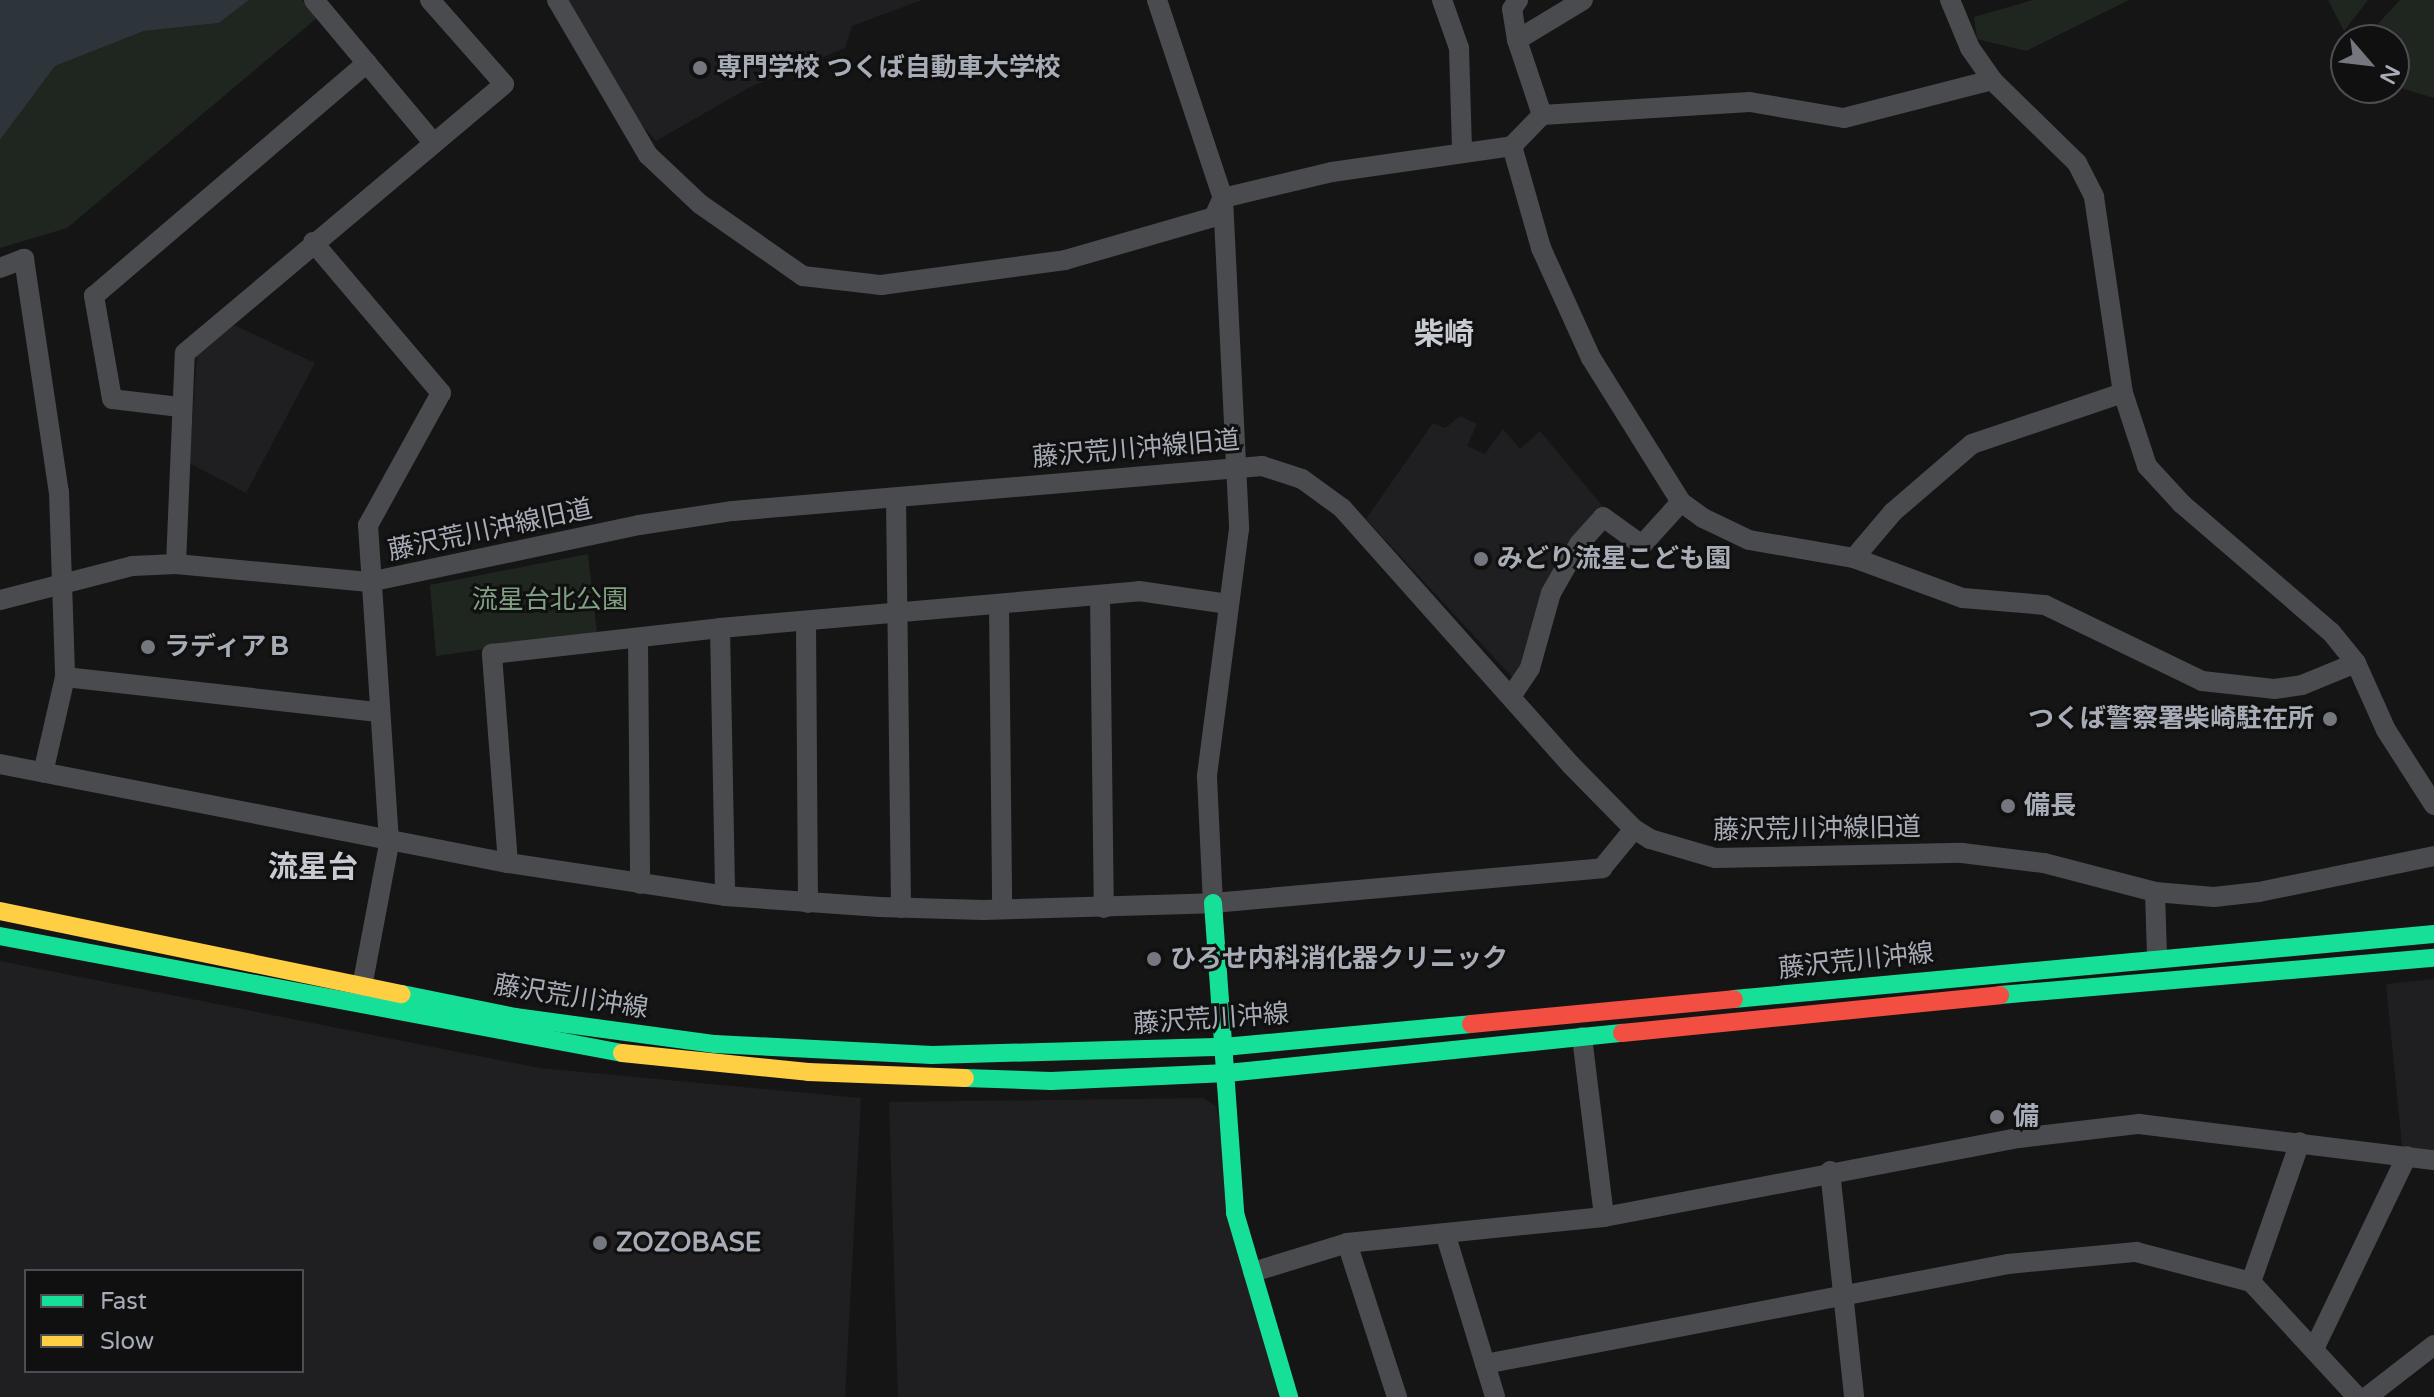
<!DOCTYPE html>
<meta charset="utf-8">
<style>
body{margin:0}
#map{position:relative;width:2434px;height:1397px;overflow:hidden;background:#151516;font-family:"Varela Round","Noto Sans JP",sans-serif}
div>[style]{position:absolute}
.built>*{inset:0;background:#1f1f21}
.green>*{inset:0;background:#1f2620}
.water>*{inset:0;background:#2d353a}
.street>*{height:20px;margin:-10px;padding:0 10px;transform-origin:10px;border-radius:10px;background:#4a4b4e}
.fast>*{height:18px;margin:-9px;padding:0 9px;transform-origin:9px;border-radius:9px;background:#16e098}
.slow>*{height:18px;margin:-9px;padding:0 9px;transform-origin:9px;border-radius:9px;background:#ffcf43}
.jam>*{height:18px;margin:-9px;padding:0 9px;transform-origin:9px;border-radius:9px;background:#f24e42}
.dots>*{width:22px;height:22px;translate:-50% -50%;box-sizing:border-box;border:4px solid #101011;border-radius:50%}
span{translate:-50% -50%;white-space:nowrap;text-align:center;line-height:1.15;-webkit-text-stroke:6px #101011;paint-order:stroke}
.poi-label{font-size:26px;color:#a7acb6;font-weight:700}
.left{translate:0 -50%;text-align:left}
.right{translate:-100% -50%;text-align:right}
.street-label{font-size:26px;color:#a7acb6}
.park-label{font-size:26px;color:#80a081}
.quarter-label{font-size:30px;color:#c8cbd2;font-weight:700}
.legend{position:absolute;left:24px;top:1269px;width:280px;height:104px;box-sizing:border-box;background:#101011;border:2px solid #4c4e53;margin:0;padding:10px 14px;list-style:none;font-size:24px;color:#a7acb6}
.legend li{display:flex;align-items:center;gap:16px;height:40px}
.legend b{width:40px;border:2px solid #4c4e53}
.north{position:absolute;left:2330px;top:24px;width:80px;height:80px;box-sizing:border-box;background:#101011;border:2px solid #4c4e53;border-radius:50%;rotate:118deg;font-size:22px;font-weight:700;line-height:32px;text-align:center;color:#a7acb6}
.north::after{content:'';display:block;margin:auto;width:28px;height:36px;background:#74777e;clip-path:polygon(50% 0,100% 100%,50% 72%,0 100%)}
</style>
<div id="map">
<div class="built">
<div style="clip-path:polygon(563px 0,922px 0,852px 26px,845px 48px,750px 87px,656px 141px,629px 111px)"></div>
<div style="clip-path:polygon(234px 325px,315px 363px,246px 493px,189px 463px,197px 355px)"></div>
<div style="clip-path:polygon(1460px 416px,1477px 424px,1467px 446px,1485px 454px,1503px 429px,1520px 449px,1540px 431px,1604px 508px,1514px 679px,1366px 519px,1433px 423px,1445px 428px)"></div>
<div style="clip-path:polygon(evenodd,0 961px,539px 1068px,861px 1098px,845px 1397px,0 1397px,0 961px,26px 1271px,302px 1271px,302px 1371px,26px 1371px,26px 1271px)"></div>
<div style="clip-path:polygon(2434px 979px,2434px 1151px,2402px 1147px,2386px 984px)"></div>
<div style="clip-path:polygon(1203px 1098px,1216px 1106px,1280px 1397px,898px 1397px,889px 1102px)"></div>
</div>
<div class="green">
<div style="clip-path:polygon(249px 0,302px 0,318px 17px,67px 228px,0 248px,0 140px,55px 66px,144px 31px,219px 23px)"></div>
<div style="clip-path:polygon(2033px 0,2129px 0,2026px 51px,1977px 39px,1974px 17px)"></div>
<div style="clip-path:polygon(2328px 0,2368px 0,2344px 31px)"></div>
<div style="clip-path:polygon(2400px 0,2434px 0,2434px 98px,2394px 86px,2394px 40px,2363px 40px)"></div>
<div style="clip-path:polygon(588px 554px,597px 633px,436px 656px,430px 585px)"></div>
</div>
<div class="water">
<div style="clip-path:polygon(0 0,249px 0,219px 23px,144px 31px,55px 66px,0 140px)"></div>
</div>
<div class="street">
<div style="left:314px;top:0;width:182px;rotate:50.1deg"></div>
<div style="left:557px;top:0;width:180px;rotate:59.6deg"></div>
<div style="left:648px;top:155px;width:71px;rotate:43.3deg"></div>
<div style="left:700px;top:204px;width:126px;rotate:35deg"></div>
<div style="left:803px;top:276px;width:79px;rotate:6.6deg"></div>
<div style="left:881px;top:285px;width:186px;rotate:-7.7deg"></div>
<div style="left:1065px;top:260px;width:155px;rotate:-16.1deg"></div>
<div style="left:1214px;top:217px;width:20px;rotate:-66deg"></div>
<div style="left:1157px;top:0;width:209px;rotate:71.6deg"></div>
<div style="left:1223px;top:198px;width:331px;rotate:87.2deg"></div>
<div style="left:1239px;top:529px;width:250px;rotate:97.4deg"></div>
<div style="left:1207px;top:777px;width:126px;rotate:87.3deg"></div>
<div style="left:1442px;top:0;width:51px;rotate:70.5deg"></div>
<div style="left:1459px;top:48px;width:102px;rotate:88.3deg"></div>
<div style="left:1950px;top:0;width:52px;rotate:67.4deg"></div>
<div style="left:1970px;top:48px;width:39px;rotate:55deg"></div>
<div style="left:1992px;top:80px;width:119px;rotate:44.3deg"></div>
<div style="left:2077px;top:163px;width:38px;rotate:63deg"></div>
<div style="left:2094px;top:197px;width:198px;rotate:81.6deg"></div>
<div style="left:2123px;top:393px;width:77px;rotate:71.8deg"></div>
<div style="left:2147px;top:466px;width:52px;rotate:47.4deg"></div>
<div style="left:2182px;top:504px;width:196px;rotate:40.7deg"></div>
<div style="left:2331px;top:632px;width:40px;rotate:51deg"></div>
<div style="left:2356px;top:663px;width:73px;rotate:65.9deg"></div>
<div style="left:2386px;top:730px;width:89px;rotate:57.4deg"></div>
<div style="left:1517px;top:40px;width:77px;rotate:-31.2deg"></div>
<div style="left:1542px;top:115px;width:208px;rotate:-3.6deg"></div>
<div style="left:1750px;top:102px;width:95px;rotate:9.7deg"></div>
<div style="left:1844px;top:118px;width:153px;rotate:-14.4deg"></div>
<div style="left:1512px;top:146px;width:106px;rotate:74.1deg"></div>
<div style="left:1541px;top:248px;width:121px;rotate:65.6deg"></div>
<div style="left:1591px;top:358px;width:170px;rotate:58deg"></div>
<div style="left:1681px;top:502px;width:27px;rotate:36deg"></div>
<div style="left:1703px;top:518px;width:51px;rotate:25.6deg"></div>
<div style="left:1749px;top:540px;width:107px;rotate:9.7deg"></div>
<div style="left:1854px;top:558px;width:116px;rotate:20.2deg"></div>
<div style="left:1963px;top:598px;width:82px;rotate:4.9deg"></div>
<div style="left:2045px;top:605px;width:174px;rotate:25.8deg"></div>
<div style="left:2202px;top:681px;width:72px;rotate:6.3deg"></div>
<div style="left:2274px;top:689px;width:28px;rotate:-8deg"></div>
<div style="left:2302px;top:685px;width:58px;rotate:-22.2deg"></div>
<div style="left:1223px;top:198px;width:112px;rotate:-13.4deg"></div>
<div style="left:1332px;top:172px;width:182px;rotate:-8.2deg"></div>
<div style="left:1512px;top:146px;width:43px;rotate:-45.9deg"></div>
<div style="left:1542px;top:115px;width:79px;rotate:-108.4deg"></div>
<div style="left:1517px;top:40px;width:31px;rotate:-99deg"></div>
<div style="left:1512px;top:9px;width:11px;rotate:-56deg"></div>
<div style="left:313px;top:242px;width:198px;rotate:49.7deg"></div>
<div style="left:441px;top:393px;width:151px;rotate:118.9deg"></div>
<div style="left:368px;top:525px;width:320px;rotate:86.2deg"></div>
<div style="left:389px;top:844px;width:146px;rotate:100.7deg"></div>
<div style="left:0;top:268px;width:26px;rotate:-21deg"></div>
<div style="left:24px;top:259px;width:236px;rotate:81.5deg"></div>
<div style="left:59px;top:492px;width:185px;rotate:88.1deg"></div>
<div style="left:65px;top:677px;width:98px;rotate:102.9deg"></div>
<div style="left:180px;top:407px;width:68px;rotate:-173.3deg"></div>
<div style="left:112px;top:399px;width:105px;rotate:-99.9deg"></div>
<div style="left:94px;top:296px;width:359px;rotate:-40.5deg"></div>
<div style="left:896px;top:498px;width:410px;rotate:89.3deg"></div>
<div style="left:1854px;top:558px;width:60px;rotate:-49.7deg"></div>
<div style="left:1893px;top:512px;width:104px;rotate:-40.7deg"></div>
<div style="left:1972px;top:444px;width:159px;rotate:-18.7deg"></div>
<div style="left:176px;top:564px;width:211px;rotate:-87.6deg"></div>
<div style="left:185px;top:353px;width:417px;rotate:-40.1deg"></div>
<div style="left:504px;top:84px;width:112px;rotate:-131.4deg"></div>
<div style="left:1100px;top:595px;width:313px;rotate:89.3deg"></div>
<div style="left:0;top:600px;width:136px;rotate:-14.4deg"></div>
<div style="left:132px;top:566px;width:44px;rotate:-2.6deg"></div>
<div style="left:176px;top:564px;width:194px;rotate:5.3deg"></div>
<div style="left:369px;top:582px;width:276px;rotate:-11.9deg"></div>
<div style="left:639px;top:525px;width:95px;rotate:-8.5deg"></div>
<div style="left:733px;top:511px;width:531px;rotate:-4.86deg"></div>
<div style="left:1262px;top:466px;width:42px;rotate:18deg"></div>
<div style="left:1302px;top:479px;width:49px;rotate:35.9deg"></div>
<div style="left:1342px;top:508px;width:344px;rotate:48.3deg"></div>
<div style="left:1571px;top:765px;width:90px;rotate:45.5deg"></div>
<div style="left:1634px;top:829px;width:19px;rotate:32deg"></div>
<div style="left:1650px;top:839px;width:68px;rotate:16.3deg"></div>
<div style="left:1715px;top:858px;width:247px;rotate:-1.2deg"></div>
<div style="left:1962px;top:853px;width:83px;rotate:7deg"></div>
<div style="left:2044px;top:863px;width:115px;rotate:14.6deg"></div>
<div style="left:2155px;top:892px;width:65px;rotate:88.2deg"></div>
<div style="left:999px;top:604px;width:305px;rotate:89.4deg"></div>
<div style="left:806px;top:621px;width:282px;rotate:89.6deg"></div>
<div style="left:720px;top:628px;width:268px;rotate:88.9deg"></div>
<div style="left:638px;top:638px;width:246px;rotate:89.5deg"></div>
<div style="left:65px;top:677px;width:315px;rotate:6.4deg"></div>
<div style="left:1512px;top:695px;width:32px;rotate:-56deg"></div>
<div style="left:1530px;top:668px;width:78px;rotate:-74.4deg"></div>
<div style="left:1551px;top:593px;width:56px;rotate:-60.3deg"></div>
<div style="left:1579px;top:544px;width:36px;rotate:-48deg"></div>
<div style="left:1603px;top:517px;width:48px;rotate:35.7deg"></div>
<div style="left:1642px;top:545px;width:58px;rotate:-47.8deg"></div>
<div style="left:0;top:764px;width:518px;rotate:11.03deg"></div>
<div style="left:508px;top:863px;width:219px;rotate:8.6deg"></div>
<div style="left:725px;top:896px;width:155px;rotate:4.1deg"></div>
<div style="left:880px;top:907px;width:103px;rotate:1.7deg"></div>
<div style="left:983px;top:910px;width:230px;rotate:-1.7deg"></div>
<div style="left:1213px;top:903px;width:391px;rotate:-5.1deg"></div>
<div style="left:1602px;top:868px;width:50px;rotate:-50.6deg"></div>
<div style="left:508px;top:863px;width:210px;rotate:-94.4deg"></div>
<div style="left:492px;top:654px;width:229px;rotate:-6.5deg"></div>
<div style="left:720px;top:628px;width:421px;rotate:-5deg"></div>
<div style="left:1139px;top:591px;width:90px;rotate:8.3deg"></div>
<div style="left:2155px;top:892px;width:59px;rotate:4.8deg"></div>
<div style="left:2214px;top:897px;width:45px;rotate:-6.3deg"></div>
<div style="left:2259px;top:892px;width:179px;rotate:-11.6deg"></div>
<div style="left:1582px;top:1037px;width:181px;rotate:83deg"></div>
<div style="left:1830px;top:1171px;width:227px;rotate:83.9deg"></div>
<div style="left:1445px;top:1233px;width:171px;rotate:73deg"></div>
<div style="left:1347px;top:1243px;width:162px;rotate:72deg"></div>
<div style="left:1253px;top:1272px;width:98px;rotate:-17.1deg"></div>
<div style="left:1347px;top:1243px;width:258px;rotate:-5.8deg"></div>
<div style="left:1604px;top:1217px;width:422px;rotate:-10.8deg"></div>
<div style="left:2019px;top:1138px;width:121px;rotate:-6.7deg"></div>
<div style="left:2139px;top:1124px;width:297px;rotate:7deg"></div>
<div style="left:2251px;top:1282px;width:148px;rotate:-70.7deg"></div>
<div style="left:2314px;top:1349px;width:214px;rotate:-64.3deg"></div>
<div style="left:1485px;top:1364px;width:532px;rotate:-10.82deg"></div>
<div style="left:2008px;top:1264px;width:129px;rotate:-5.4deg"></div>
<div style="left:2136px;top:1252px;width:119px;rotate:14.6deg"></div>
<div style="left:2251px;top:1282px;width:156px;rotate:47.3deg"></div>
<div style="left:2367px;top:1397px;width:85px;rotate:-37.8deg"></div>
</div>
<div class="fast">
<div style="left:1213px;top:903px;width:311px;rotate:85.9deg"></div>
<div style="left:1235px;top:1213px;width:192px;rotate:73.6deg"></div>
<div style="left:0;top:936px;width:633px;rotate:10.65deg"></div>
<div style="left:402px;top:994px;width:115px;rotate:11.5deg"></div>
<div style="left:515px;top:1017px;width:202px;rotate:7.7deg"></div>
<div style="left:715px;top:1044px;width:217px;rotate:2.9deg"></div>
<div style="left:932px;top:1055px;width:292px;rotate:-1.6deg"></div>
<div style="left:1224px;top:1047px;width:248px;rotate:-5.3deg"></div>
<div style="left:2000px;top:995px;width:436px;rotate:-4.9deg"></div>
<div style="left:1734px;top:999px;width:703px;rotate:-5.31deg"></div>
<div style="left:965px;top:1078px;width:86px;rotate:2deg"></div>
<div style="left:1051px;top:1081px;width:176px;rotate:-2.6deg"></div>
<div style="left:1227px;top:1073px;width:397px;rotate:-5.8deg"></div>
</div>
<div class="slow">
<div style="left:0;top:911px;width:410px;rotate:11.7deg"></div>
<div style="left:622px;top:1053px;width:187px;rotate:5.8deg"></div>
<div style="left:808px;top:1072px;width:157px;rotate:2.2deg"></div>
</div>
<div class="jam">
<div style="left:1471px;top:1024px;width:264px;rotate:-5.4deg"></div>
<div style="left:1622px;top:1033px;width:380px;rotate:-5.7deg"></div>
</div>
<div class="dots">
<div style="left:700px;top:68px;background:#74777e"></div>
<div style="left:1481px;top:559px;background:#74777e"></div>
<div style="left:148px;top:647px;background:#74777e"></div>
<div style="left:2330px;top:719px;background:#74777e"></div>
<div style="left:2008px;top:806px;background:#74777e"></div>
<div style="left:1154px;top:959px;background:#74777e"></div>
<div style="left:1997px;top:1117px;background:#74777e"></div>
<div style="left:600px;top:1243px;background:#74777e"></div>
</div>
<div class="poi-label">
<span class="left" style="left:716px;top:68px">専門学校 つくば自動車大学校</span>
<span class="left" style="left:1497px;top:559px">みどり流星こども園</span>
<span class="left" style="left:164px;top:647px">ラディアＢ</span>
<span class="right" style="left:2314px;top:719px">つくば警察署柴崎駐在所</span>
<span class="left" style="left:2024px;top:806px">備長</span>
<span class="left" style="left:1170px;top:959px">ひろせ内科消化器クリニック</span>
<span class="left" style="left:2013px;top:1117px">備</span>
<span class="left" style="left:616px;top:1243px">ZOZOBASE</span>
</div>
<div class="street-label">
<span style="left:1136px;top:449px;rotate:-5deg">藤沢荒川沖線旧道</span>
<span style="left:490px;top:530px;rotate:-12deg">藤沢荒川沖線旧道</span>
<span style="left:1817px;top:829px;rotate:-1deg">藤沢荒川沖線旧道</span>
<span style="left:1856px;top:961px;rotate:-6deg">藤沢荒川沖線</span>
<span style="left:571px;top:997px;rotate:9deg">藤沢荒川沖線</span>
<span style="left:1211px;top:1019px;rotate:-4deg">藤沢荒川沖線</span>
</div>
<div class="park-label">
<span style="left:550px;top:600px">流星台北公園</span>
</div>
<div class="quarter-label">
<span style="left:1444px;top:335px">柴崎</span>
<span style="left:313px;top:868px">流星台</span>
</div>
<ul class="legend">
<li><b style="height:10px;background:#16e098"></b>Fast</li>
<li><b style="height:10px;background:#ffcf43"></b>Slow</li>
</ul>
<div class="north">N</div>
</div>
